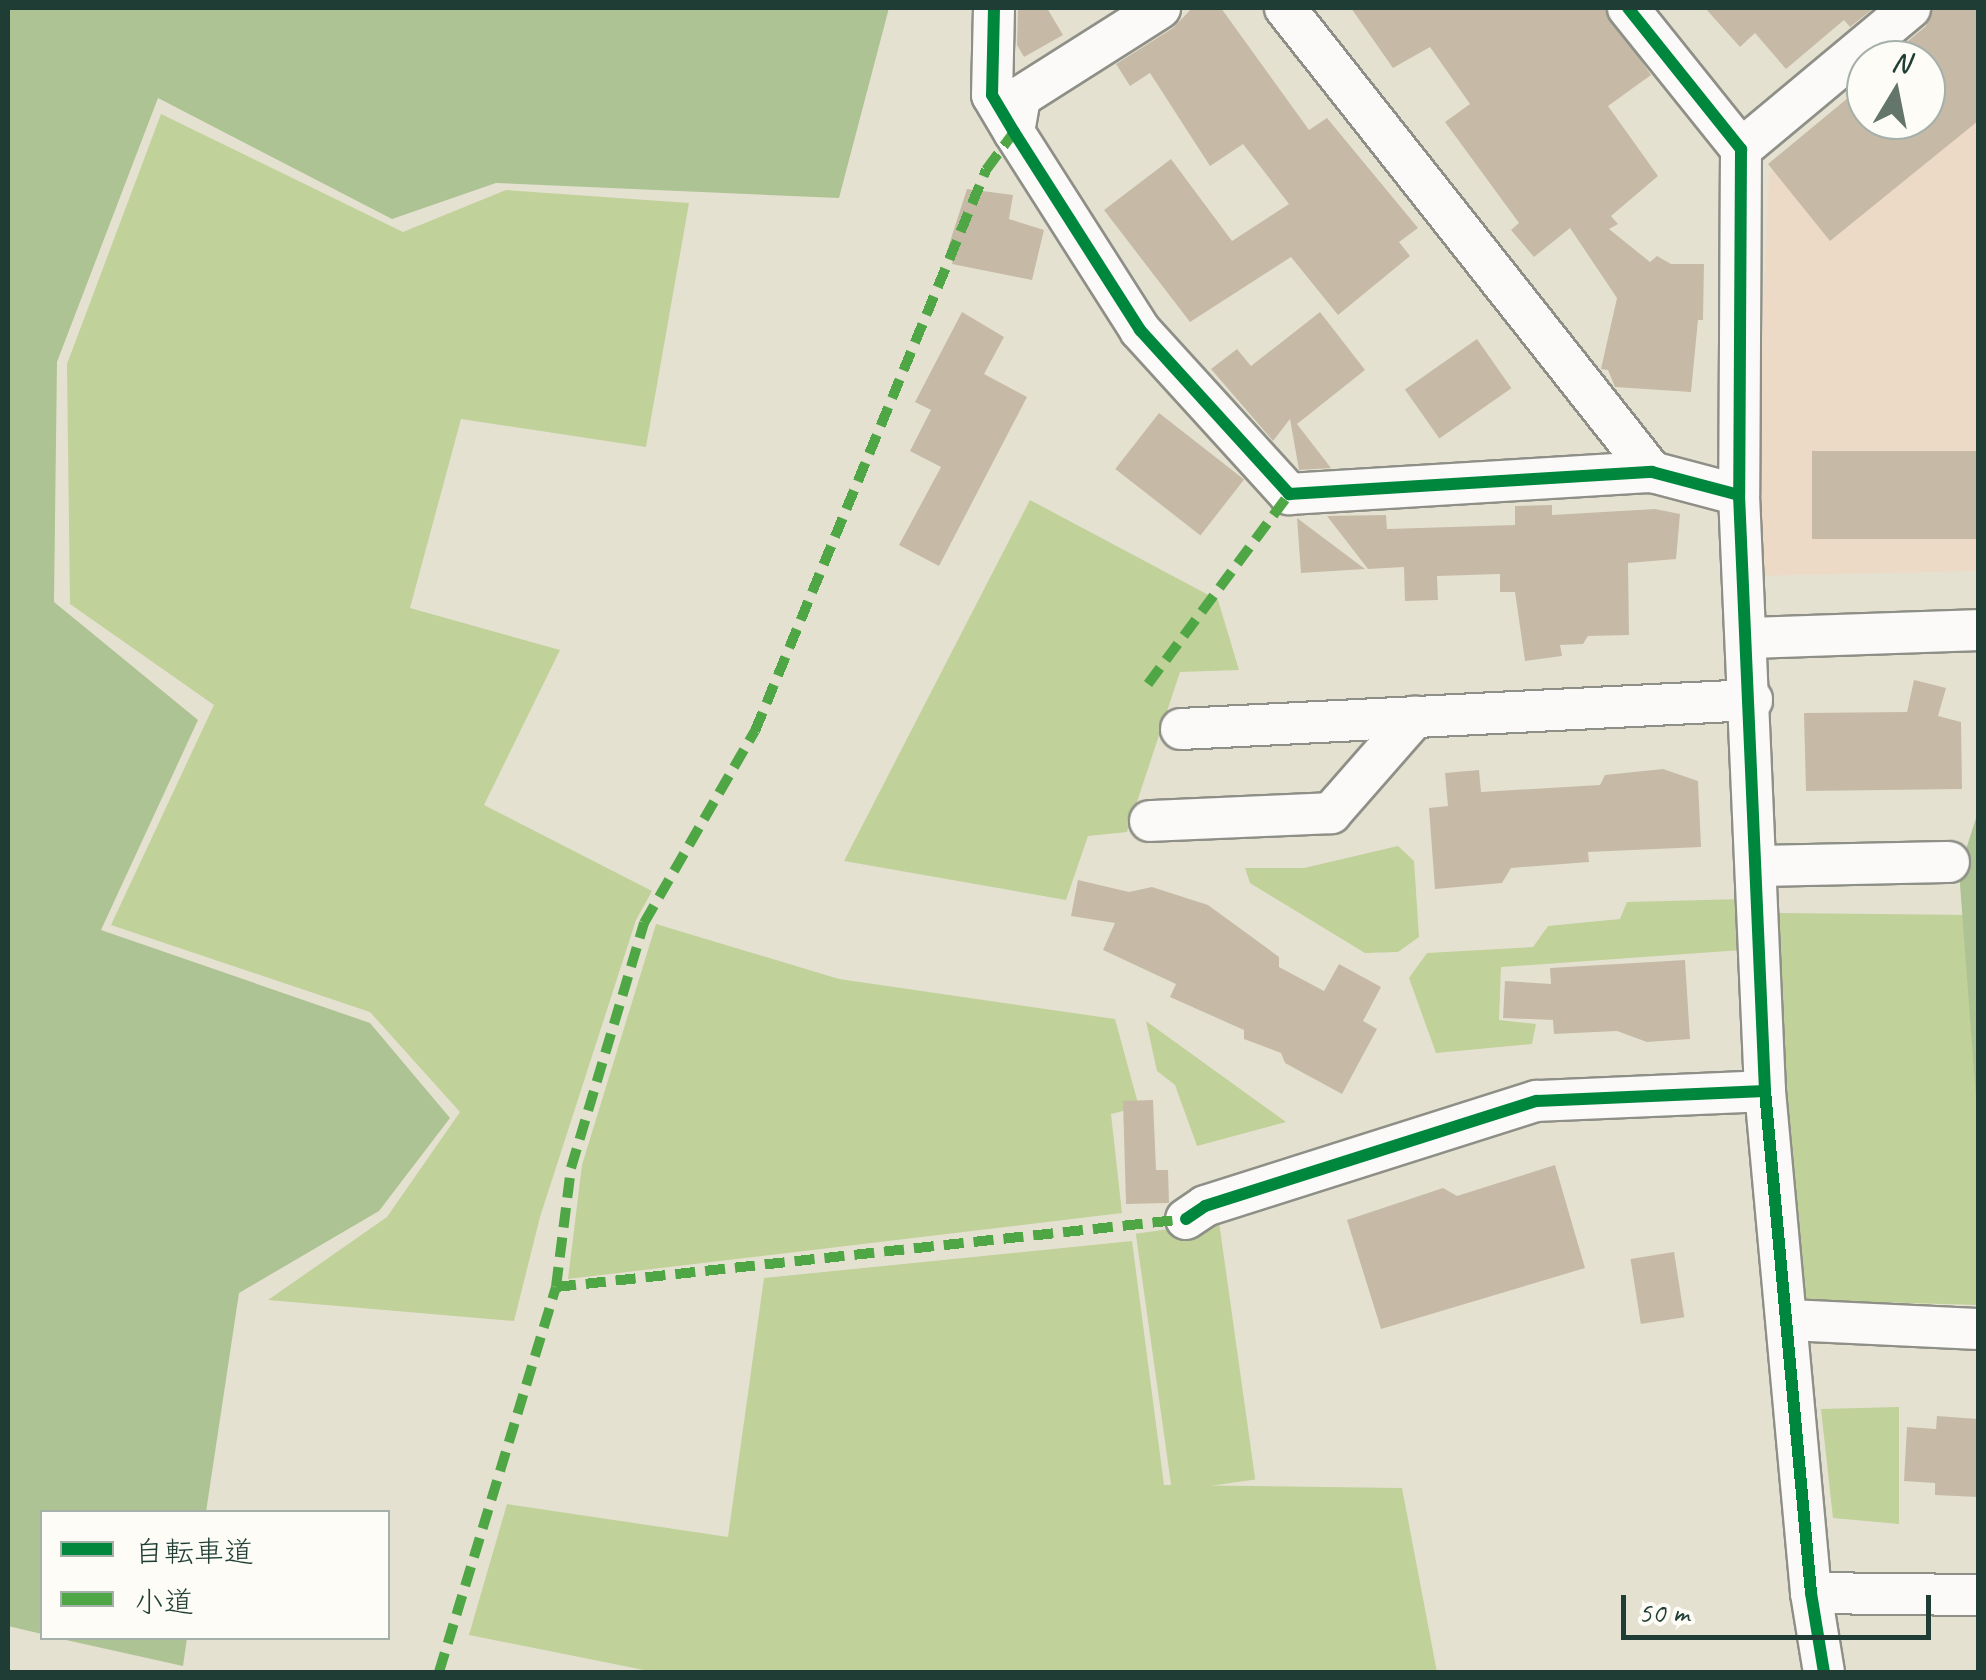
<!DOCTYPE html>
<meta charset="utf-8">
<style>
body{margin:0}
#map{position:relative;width:1986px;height:1680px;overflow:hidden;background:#e5e1d1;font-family:Caveat,"Klee One",sans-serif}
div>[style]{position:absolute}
.built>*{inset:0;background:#ecdac7}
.green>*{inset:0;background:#c0d19a;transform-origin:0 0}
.forest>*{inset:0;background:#aec393}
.building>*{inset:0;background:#c6baa7;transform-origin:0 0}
.roads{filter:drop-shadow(2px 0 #8e9087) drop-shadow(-2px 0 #8e9087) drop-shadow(0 2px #8e9087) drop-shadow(0 -2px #8e9087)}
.minor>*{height:40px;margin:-20px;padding:0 20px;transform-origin:20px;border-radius:20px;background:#fbfaf8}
.quiet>*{height:10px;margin-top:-5px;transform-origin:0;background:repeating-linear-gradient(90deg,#4fa644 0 20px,transparent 0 30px)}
.cycleway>*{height:12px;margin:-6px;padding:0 6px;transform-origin:6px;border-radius:6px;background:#00873e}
span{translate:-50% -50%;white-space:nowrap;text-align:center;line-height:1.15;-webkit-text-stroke:10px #fdfcf7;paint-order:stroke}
.frame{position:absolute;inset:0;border:10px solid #1f3d34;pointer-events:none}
.legend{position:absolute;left:40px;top:1510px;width:350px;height:130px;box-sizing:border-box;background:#fdfcf7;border:2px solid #a4b0a9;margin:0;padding:12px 18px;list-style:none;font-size:30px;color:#1f3d34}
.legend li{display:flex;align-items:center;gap:20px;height:50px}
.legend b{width:50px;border:2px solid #a4b0a9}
.north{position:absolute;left:1846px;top:40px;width:100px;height:100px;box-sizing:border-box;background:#fdfcf7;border:2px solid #a4b0a9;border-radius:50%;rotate:10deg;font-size:28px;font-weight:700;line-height:40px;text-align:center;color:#1f3d34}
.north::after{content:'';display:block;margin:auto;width:35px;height:45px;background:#64766b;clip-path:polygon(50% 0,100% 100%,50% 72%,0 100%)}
.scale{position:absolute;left:1621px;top:1595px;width:310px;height:45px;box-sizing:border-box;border:5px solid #1f3d34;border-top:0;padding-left:12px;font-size:30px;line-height:35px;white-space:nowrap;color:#1f3d34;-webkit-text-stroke:8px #fdfcf7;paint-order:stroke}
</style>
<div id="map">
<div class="built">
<div style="clip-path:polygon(1959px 8px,1978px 8px,1978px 571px,1753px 576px,1769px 174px,1866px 89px,1866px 120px,1926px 120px,1926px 60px,1899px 60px)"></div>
</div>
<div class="green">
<div style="clip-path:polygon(161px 114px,403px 232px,506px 190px,689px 203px,646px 447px,461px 419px,410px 608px,560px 650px,484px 805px,652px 891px,636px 920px,540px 1217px,514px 1321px,268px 1300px,387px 1217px,460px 1112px,370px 1012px,111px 925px,214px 705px,70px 604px,67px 364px)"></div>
<div style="clip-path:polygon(1030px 500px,1218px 600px,1239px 670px,1180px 672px,1127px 832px,1088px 836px,1066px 900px,844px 861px)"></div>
<div style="clip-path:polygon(1398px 846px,1414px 861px,1419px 937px,1398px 952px,1365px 953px,1250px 883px,1245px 868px,1304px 868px)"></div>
<div style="clip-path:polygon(1743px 899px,1742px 950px,1501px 967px,1499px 1020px,1536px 1024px,1532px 1044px,1436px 1053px,1409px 978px,1427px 953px,1533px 947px,1548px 926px,1620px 919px,1627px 902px)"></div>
<div style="clip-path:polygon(1772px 913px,1975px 915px,1978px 1305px,1801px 1300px)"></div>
<div style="clip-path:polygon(656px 924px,839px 979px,1115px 1019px,1139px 1107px,1111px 1114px,1122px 1213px,568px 1279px,582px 1165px)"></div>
<div style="clip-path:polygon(1146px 1021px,1286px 1122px,1197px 1146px,1175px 1085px,1157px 1071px)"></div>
<div style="left:1219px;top:1222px;width:260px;height:84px;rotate:82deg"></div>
<div style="clip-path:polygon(1132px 1241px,1164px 1485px,1402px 1488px,1437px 1672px,654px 1672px,469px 1635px,507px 1504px,728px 1537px,764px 1278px)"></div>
<div style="clip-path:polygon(1899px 1407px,1899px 1524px,1833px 1518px,1821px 1409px)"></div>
</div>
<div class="forest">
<div style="clip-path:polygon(8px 8px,889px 8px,839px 198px,496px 183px,392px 219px,158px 98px,57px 362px,54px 602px,198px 720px,101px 930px,370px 1023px,450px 1118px,379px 1211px,239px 1293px,206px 1512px,42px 1512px,42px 1634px,8px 1626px)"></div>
<div style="clip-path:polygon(1978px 812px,1978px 1124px,1959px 871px)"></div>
<div style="clip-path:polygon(57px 1638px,187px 1638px,183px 1666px)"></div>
</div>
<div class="building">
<div style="clip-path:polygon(1018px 8px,1047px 8px,1063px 35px,1024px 57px,1017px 45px)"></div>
<div style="clip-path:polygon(1192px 8px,1221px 8px,1309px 130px,1327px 118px,1418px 228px,1399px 242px,1410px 256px,1338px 315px,1291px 257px,1190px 322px,1104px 210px,1171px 159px,1232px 241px,1289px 204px,1243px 144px,1210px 166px,1150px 73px,1130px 86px,1116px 64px,1173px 28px)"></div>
<div style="clip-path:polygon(1351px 8px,1605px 8px,1651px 75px,1608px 106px,1658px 176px,1611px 216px,1618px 224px,1609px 229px,1650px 262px,1657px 256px,1671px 264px,1704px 264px,1703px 320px,1698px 320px,1691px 392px,1615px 387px,1608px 370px,1601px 369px,1617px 298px,1570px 228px,1534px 257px,1511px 230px,1519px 223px,1445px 122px,1470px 104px,1430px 47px,1393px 68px)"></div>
<div style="clip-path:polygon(1705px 8px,1874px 8px,1850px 27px,1844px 20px,1786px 69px,1755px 33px,1740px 47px)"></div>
<div style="clip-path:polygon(1933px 8px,1978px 8px,1978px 121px,1830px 241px,1768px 164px,1866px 83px,1866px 120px,1926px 120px,1926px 60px,1885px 60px,1926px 26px)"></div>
<div style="clip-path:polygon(967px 189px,1013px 195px,1009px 219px,1044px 230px,1032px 280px,952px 264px,954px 256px,946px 254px)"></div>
<div style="clip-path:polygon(962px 312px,1004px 337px,984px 374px,1027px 397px,939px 566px,899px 545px,941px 467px,910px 451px,931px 410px,915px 402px)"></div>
<div style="clip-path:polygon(1320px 312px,1365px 370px,1297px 424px,1331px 468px,1299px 470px,1290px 419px,1273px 441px,1211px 369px,1237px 349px,1251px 366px)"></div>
<div style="left:1477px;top:339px;width:60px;height:88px;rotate:55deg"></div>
<div style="left:1159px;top:413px;width:108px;height:71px;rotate:38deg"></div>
<div style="left:1978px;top:451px;width:88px;height:166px;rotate:90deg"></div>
<div style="clip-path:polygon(1552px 505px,1552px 515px,1655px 509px,1680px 514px,1676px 559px,1628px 563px,1629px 635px,1588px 636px,1583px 644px,1560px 645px,1562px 656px,1525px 661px,1515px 592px,1500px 592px,1500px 574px,1437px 576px,1438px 600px,1405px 601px,1404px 567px,1368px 569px,1327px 516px,1386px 515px,1387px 529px,1515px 525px,1515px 506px)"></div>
<div style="clip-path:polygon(1297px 518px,1365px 569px,1301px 573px)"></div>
<div style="clip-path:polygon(1914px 680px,1946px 688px,1938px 716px,1961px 722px,1962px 789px,1806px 791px,1804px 713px,1907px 712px)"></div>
<div style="clip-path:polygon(1663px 769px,1698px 781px,1701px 847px,1588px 852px,1589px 862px,1511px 868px,1502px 883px,1435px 889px,1429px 808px,1448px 806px,1445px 773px,1479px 770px,1481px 792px,1600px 785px,1605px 775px)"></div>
<div style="clip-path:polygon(1078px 880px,1129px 892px,1152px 887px,1208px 905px,1279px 957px,1279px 967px,1324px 991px,1339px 964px,1381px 987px,1363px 1021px,1377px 1029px,1342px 1094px,1285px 1063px,1281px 1053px,1244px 1039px,1244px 1030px,1170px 997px,1176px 984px,1103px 950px,1115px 923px,1071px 916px)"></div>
<div style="clip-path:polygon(1685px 960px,1690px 1039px,1647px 1042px,1617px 1031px,1554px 1034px,1553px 1020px,1503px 1018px,1505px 981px,1551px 984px,1550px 968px)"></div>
<div style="clip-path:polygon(1153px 1100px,1156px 1170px,1168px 1170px,1169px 1203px,1126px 1204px,1123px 1101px)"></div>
<div style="clip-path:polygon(1555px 1165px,1585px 1268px,1381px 1329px,1347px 1220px,1443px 1188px,1457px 1196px)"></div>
<div style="left:1674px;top:1252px;width:66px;height:44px;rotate:81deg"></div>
<div style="clip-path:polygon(1937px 1416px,1978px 1419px,1978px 1497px,1935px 1495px,1935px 1483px,1904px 1481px,1907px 1427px,1936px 1429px)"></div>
</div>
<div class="roads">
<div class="minor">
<div style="left:994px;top:8px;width:87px;rotate:91.3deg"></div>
<div style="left:992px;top:95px;width:43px;rotate:59.3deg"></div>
<div style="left:1014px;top:132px;width:235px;rotate:57.5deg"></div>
<div style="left:1140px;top:330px;width:222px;rotate:47.7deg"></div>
<div style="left:1289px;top:494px;width:364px;rotate:-3.5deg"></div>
<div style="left:1652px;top:472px;width:90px;rotate:14.8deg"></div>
<div style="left:1285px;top:8px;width:592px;rotate:51.66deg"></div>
<div style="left:1628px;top:8px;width:181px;rotate:51.3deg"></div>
<div style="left:1741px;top:149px;width:346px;rotate:90.3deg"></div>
<div style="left:1739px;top:495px;width:597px;rotate:87.5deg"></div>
<div style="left:1765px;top:1091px;width:504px;rotate:84.76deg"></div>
<div style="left:1811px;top:1593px;width:80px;rotate:80.7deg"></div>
<div style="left:1014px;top:132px;width:36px;rotate:-80deg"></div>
<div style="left:1020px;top:97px;width:166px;rotate:-32.4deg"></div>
<div style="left:1741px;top:149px;width:220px;rotate:-39.8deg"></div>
<div style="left:1749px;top:638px;width:229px;rotate:-2deg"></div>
<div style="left:1181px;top:729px;width:572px;rotate:-2.91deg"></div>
<div style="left:1150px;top:821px;width:181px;rotate:-2.5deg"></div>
<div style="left:1331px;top:813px;width:128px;rotate:-48.8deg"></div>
<div style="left:1757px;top:866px;width:192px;rotate:-1.2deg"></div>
<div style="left:1186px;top:1219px;width:23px;rotate:-34deg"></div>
<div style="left:1205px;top:1206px;width:348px;rotate:-17.6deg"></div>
<div style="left:1537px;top:1101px;width:228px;rotate:-2.5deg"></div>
<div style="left:1788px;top:1320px;width:190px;rotate:2.7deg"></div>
<div style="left:1811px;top:1593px;width:167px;rotate:0.7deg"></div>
</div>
</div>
<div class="quiet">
<div style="left:1148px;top:684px;width:237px;rotate:-53.4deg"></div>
<div style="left:556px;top:1287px;width:634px;rotate:-6.16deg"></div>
<div style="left:439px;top:1672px;width:402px;rotate:-73.1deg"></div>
<div style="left:556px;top:1287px;width:120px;rotate:-82.8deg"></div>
<div style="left:571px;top:1168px;width:256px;rotate:-73.4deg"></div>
<div style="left:644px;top:923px;width:222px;rotate:-60deg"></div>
<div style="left:755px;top:731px;width:607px;rotate:-67.62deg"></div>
<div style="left:986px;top:170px;width:47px;rotate:-53.6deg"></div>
</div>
<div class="cycleway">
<div style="left:994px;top:8px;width:87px;rotate:91.3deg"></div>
<div style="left:992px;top:95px;width:43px;rotate:59.3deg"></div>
<div style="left:1014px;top:132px;width:235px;rotate:57.5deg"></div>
<div style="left:1140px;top:330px;width:222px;rotate:47.7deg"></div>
<div style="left:1289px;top:494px;width:364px;rotate:-3.5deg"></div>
<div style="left:1652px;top:472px;width:90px;rotate:14.8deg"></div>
<div style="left:1628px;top:8px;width:181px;rotate:51.3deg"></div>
<div style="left:1741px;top:149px;width:346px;rotate:90.3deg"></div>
<div style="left:1739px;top:495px;width:597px;rotate:87.5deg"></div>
<div style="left:1765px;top:1091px;width:504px;rotate:84.76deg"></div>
<div style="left:1811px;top:1593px;width:80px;rotate:80.7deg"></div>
<div style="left:1186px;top:1219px;width:23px;rotate:-34deg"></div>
<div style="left:1205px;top:1206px;width:348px;rotate:-17.6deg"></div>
<div style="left:1537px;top:1101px;width:228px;rotate:-2.5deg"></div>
</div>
<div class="frame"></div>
<ul class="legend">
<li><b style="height:12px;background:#00873e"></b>自転車道</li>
<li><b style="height:12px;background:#4fa644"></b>小道</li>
</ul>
<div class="north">N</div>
<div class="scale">50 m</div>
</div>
